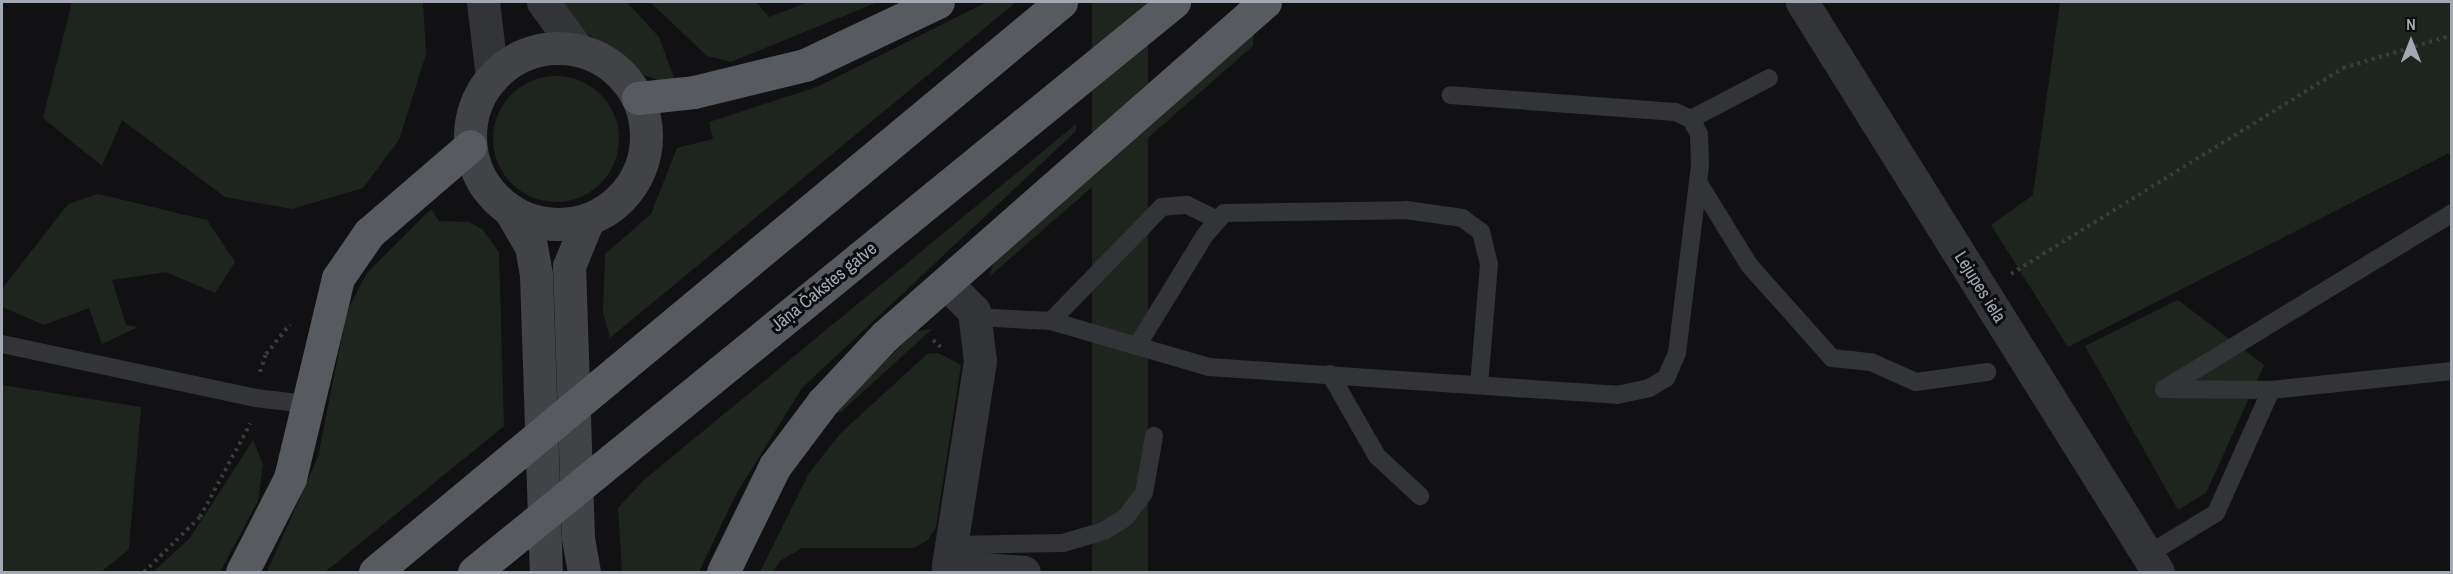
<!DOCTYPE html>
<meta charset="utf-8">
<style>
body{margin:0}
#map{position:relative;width:2453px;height:574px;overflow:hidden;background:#111113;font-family:"Archivo Narrow",sans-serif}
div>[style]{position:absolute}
.green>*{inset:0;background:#1e251e;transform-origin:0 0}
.round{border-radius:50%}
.path>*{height:4px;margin-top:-2px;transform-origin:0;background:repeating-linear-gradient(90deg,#393b3e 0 3px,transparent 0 7.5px)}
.service>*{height:18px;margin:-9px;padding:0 9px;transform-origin:9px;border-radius:9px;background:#323437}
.minor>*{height:33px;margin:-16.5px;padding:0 16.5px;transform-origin:16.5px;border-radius:16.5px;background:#323437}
.tertiary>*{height:33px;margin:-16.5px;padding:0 16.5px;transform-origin:16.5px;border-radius:16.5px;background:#323437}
.secondary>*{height:33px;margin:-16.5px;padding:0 16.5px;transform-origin:16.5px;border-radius:16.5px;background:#414347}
.secondary>.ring{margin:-16.5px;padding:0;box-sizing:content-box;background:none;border:33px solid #414347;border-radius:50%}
.trunk>*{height:33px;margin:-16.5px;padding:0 16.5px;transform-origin:16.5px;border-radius:16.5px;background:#575a5f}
span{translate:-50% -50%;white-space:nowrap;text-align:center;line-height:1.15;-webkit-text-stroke:6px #0c0c0e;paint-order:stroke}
.street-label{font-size:18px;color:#a3a9b2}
.frame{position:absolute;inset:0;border:3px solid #a3a9b2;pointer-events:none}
.north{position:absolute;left:2381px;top:12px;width:60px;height:60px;-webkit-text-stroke:4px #0c0c0e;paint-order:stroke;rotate:0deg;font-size:16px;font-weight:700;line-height:24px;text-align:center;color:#a3a9b2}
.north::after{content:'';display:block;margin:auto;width:21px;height:27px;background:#a3a9b2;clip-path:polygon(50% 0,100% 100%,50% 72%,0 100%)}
</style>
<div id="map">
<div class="green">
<div style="clip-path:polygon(72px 2px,423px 2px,426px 54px,399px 140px,363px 188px,292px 209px,225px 197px,122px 120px,102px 166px,43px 118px)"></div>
<div style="clip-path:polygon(558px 2px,627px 2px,659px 37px,677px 86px,643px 75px,620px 52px,585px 33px)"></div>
<div style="clip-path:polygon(650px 2px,756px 2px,769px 17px,808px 2px,878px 2px,731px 62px,707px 56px)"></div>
<div style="clip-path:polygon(987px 2px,1016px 2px,610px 338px,603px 312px,605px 254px,651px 214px,677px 148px,713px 139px,709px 122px,817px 87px)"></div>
<div style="left:1092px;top:2px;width:56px;height:897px"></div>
<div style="clip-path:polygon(2060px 2px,2451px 2px,2451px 152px,2068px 347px,1991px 225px,2033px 195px)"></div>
<div style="clip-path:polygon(1254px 31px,1253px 46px,989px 277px,994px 261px)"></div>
<div class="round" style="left:493px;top:76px;width:126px;height:126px"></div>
<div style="clip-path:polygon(1076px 124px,1076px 131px,802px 388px,735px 496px,699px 572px,622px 572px,618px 508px,644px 480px)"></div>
<div style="clip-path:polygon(98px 194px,207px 220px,235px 262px,215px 293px,166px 272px,112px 280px,126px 325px,138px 327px,102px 344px,89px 308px,44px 325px,2px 307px,2px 289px,68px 204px)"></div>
<div style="clip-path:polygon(431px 209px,439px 221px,469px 222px,482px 229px,499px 252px,504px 426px,325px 572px,267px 572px,318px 457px,347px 311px,367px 273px)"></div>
<div style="clip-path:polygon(2178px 300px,2264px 365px,2206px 493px,2178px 510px,2085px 346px)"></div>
<div style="clip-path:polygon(932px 329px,841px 412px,832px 414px,916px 331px)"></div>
<div style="clip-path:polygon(938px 353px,961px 365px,936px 527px,928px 540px,914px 548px,802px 548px,780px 561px,773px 572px,760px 572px,809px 473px,841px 433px,927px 354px)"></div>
<div style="clip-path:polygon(2px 385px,141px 407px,129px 549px,101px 572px,2px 572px)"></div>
<div style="clip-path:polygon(253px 440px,263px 465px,258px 501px,220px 572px,153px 572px,190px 538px)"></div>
</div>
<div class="path">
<div style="left:2011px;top:274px;width:391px;rotate:-31.8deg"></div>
<div style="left:2343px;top:68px;width:114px;rotate:-16.8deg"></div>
<div style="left:933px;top:340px;width:15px;rotate:42deg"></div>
<div style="left:260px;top:372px;width:19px;rotate:-72deg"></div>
<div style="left:266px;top:354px;width:38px;rotate:-51deg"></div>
<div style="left:144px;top:572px;width:78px;rotate:-44.5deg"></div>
<div style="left:200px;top:517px;width:106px;rotate:-61.7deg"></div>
</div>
<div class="service">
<div style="left:1691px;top:119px;width:88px;rotate:-27.7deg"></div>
<div style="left:1698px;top:182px;width:97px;rotate:58.4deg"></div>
<div style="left:1749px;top:265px;width:125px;rotate:48.3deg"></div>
<div style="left:1832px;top:358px;width:39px;rotate:6deg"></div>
<div style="left:1871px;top:362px;width:49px;rotate:24deg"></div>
<div style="left:1916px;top:382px;width:72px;rotate:-8deg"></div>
<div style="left:976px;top:317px;width:75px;rotate:3.1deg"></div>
<div style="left:1051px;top:321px;width:165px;rotate:16.2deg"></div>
<div style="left:1209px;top:367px;width:409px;rotate:3.9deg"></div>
<div style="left:1617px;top:395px;width:33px;rotate:-12deg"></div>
<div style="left:1649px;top:388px;width:20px;rotate:-30deg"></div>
<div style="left:1666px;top:378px;width:27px;rotate:-66deg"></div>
<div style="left:1677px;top:353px;width:189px;rotate:-83deg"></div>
<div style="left:1700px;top:165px;width:31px;rotate:-92deg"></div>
<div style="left:1699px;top:134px;width:17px;rotate:-118deg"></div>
<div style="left:1691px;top:119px;width:17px;rotate:-156deg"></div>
<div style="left:1675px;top:112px;width:225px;rotate:-175.7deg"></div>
<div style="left:1051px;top:321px;width:159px;rotate:-45.8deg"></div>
<div style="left:1162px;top:207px;width:25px;rotate:-5deg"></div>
<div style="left:1187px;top:205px;width:32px;rotate:26deg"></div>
<div style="left:2px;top:344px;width:259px;rotate:12deg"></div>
<div style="left:255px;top:398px;width:52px;rotate:6.6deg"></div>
<div style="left:1137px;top:346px;width:130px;rotate:-58.5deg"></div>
<div style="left:1205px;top:235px;width:29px;rotate:-49deg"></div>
<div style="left:1224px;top:213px;width:182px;rotate:-0.9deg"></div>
<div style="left:1406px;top:210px;width:57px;rotate:8.1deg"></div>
<div style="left:1462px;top:218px;width:24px;rotate:36deg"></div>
<div style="left:1481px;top:232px;width:33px;rotate:76deg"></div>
<div style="left:1489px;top:264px;width:121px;rotate:94.7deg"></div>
<div style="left:1330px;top:374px;width:95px;rotate:60.2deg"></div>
<div style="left:1377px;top:456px;width:59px;rotate:42.9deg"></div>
<div style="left:2164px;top:389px;width:338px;rotate:-31.4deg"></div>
<div style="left:2164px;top:389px;width:107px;rotate:0.5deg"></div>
<div style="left:2271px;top:390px;width:182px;rotate:-6deg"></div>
<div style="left:954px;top:545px;width:109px;rotate:-1.1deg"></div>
<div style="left:1063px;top:543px;width:43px;rotate:-16.3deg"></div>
<div style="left:1104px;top:531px;width:25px;rotate:-32deg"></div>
<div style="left:1125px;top:518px;width:31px;rotate:-53deg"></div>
<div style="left:1144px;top:493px;width:58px;rotate:-80deg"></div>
<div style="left:2147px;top:555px;width:81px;rotate:-31.3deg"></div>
<div style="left:2216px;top:513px;width:135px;rotate:-65.9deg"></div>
</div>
<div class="minor">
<div style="left:1802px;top:2px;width:672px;rotate:58.01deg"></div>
<div style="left:947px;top:284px;width:38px;rotate:45deg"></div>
<div style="left:974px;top:311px;width:50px;rotate:83.2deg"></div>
<div style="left:980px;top:361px;width:207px;rotate:98.9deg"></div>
<div style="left:948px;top:566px;width:76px;rotate:4.5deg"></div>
</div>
<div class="tertiary">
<div style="left:483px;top:2px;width:76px;rotate:83.2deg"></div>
<div style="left:543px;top:2px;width:59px;rotate:53.9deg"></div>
</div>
<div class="secondary">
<div class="ring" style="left:470px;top:48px;width:143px;height:143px"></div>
<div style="left:511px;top:212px;width:39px;rotate:60deg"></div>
<div style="left:531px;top:246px;width:29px;rotate:80deg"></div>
<div style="left:536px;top:275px;width:297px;rotate:88.1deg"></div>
<div style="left:584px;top:572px;width:36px;rotate:-100deg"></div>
<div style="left:578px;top:537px;width:271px;rotate:-91.9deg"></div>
<div style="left:569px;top:266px;width:50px;rotate:-67.6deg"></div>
</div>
<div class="trunk">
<div style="left:638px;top:98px;width:56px;rotate:-6.1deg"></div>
<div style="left:694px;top:92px;width:114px;rotate:-13.7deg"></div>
<div style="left:805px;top:65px;width:147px;rotate:-25.3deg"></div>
<div style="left:242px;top:572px;width:106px;rotate:-62.9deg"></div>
<div style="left:290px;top:478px;width:206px;rotate:-76.5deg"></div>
<div style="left:338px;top:278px;width:55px;rotate:-55.4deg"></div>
<div style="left:369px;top:233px;width:133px;rotate:-40.7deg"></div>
<div style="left:375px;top:572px;width:892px;rotate:-39.72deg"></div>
<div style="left:474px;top:572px;width:903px;rotate:-39.16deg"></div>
<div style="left:723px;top:572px;width:118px;rotate:-63.9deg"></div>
<div style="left:775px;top:466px;width:80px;rotate:-53.1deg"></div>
<div style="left:823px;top:402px;width:91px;rotate:-46.8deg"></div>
<div style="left:885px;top:336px;width:506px;rotate:-41.31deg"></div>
</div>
<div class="street-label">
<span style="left:824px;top:287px;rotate:-39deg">Jāņa Čakstes gatve</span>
<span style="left:1980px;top:287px;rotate:58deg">Lejupes iela</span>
</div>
<div class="frame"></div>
<div class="north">N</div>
</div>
